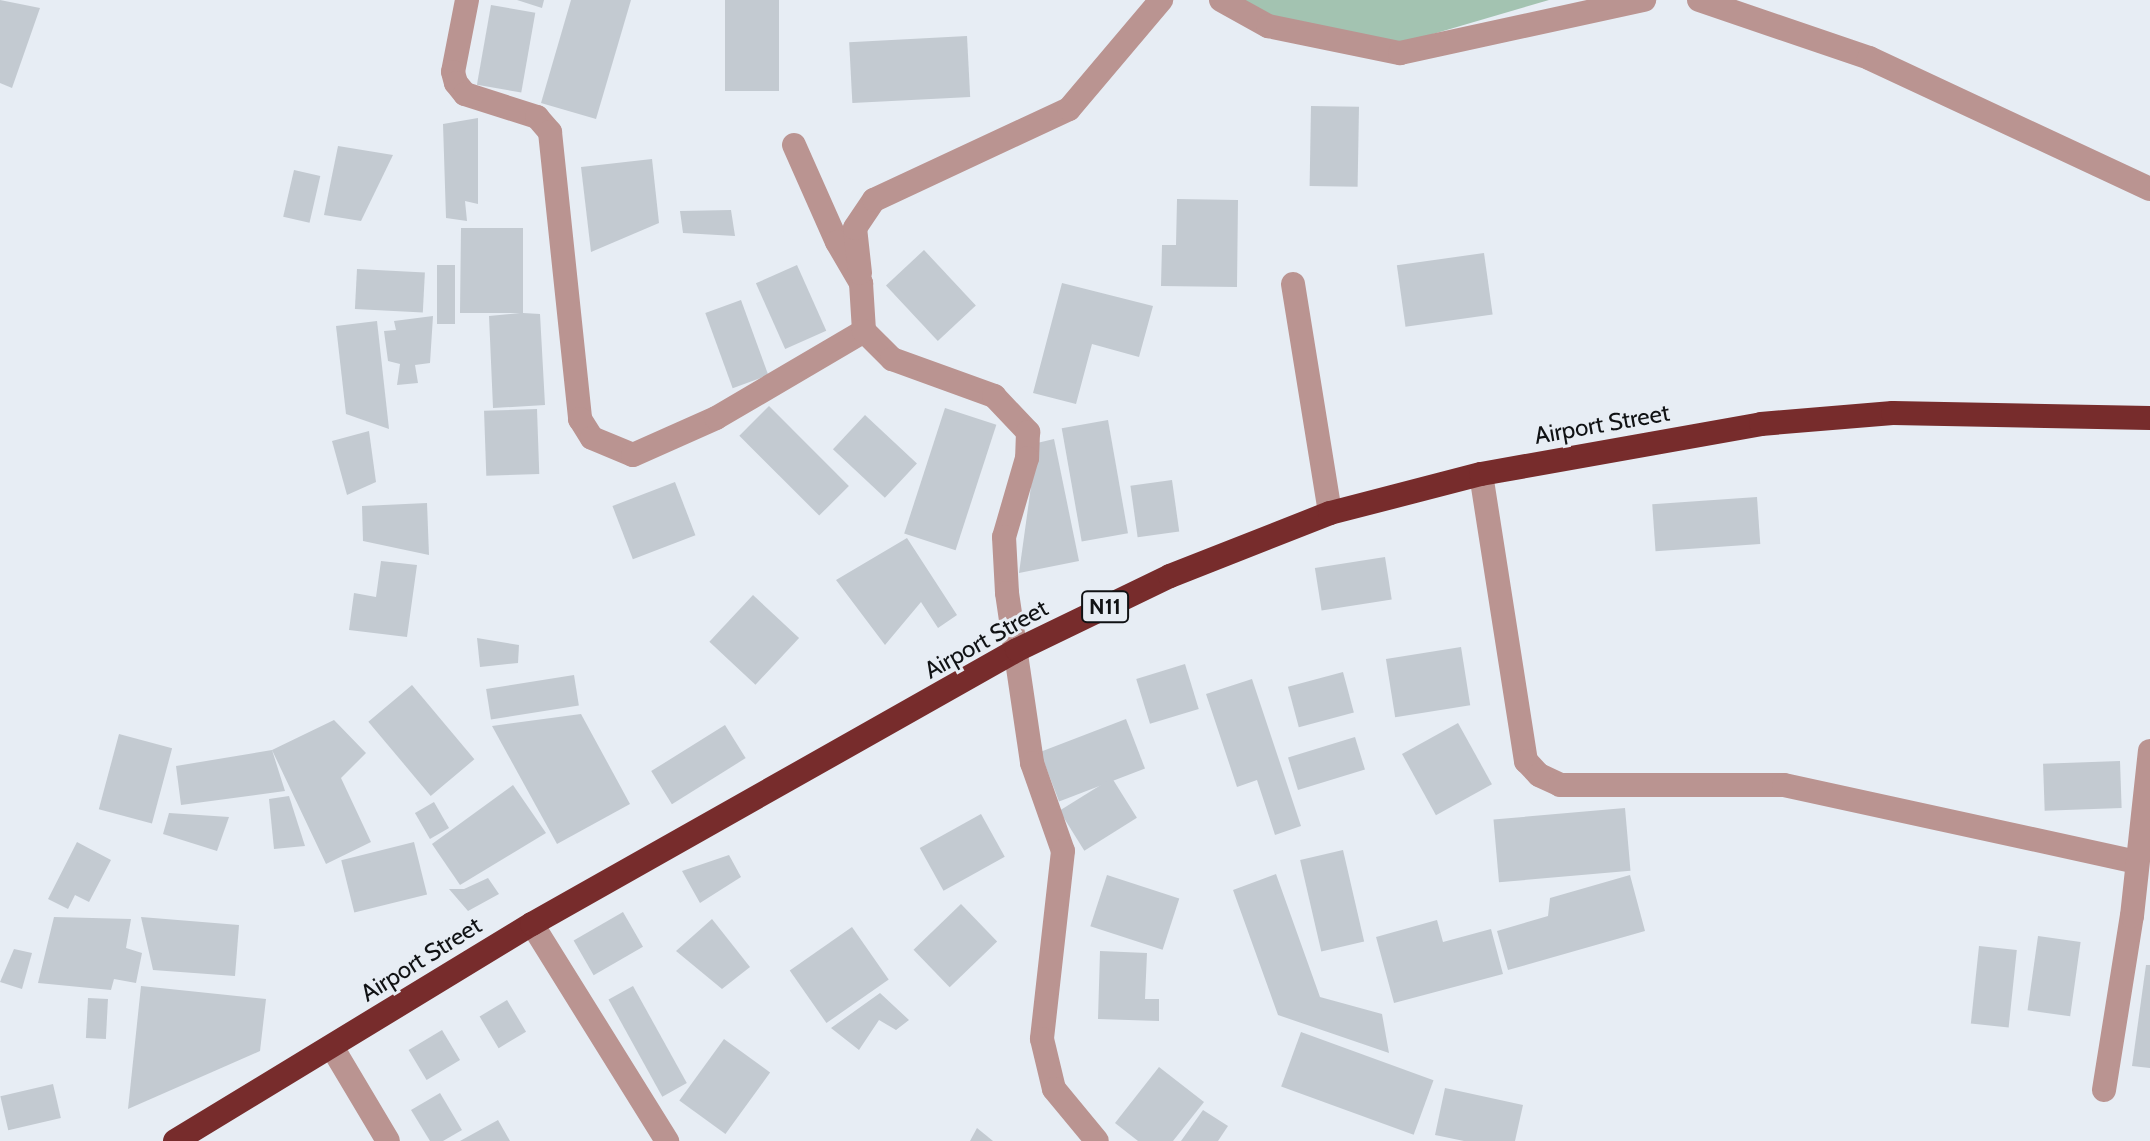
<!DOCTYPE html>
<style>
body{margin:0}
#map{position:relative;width:2150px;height:1141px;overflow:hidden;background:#e7edf4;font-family:Cabin,sans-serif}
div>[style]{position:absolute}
.green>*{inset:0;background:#a3c3b1}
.building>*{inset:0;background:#c3cad1;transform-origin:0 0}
.minor>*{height:24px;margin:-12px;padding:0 12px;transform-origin:12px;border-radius:12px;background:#ba9491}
.highway>*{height:24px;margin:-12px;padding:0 12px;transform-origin:12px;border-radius:12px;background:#772c2c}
span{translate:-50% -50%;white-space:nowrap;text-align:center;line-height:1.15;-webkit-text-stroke:6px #e7edf4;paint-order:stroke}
.shield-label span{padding:2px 6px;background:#e7edf4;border:2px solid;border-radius:6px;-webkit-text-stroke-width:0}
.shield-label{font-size:22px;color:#101214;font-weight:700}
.street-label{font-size:24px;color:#101214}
</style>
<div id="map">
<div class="green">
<div style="clip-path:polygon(1234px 0,1549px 0,1392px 46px,1268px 19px)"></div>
</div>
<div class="building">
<div style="clip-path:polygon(0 0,40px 8px,12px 88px,0 83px)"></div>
<div style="clip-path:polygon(517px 0,544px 0,542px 8px)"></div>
<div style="clip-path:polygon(571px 0,631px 0,596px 119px,541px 103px)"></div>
<div style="left:725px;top:0;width:54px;height:91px"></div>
<div style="left:491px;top:5px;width:45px;height:81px;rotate:10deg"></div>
<div style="left:967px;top:36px;width:61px;height:118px;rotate:87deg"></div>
<div style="left:1311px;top:106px;width:48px;height:80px;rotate:1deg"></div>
<div style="clip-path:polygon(478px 118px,478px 204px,465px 201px,467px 221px,446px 218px,443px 124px)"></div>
<div style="clip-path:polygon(338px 146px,393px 155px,361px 221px,324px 215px)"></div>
<div style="clip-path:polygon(652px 159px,659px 223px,591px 252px,581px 167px)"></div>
<div style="left:294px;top:170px;width:27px;height:48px;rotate:13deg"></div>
<div style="clip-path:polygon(1177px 199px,1238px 200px,1237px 287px,1161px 286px,1162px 245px,1176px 245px)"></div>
<div style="clip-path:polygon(731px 210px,735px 236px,683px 233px,680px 211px)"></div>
<div style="clip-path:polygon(461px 228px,523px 228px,523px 313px,540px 314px,545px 405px,493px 408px,489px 316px,520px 313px,460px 313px)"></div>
<div style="left:924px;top:250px;width:76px;height:52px;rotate:47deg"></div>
<div style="left:1484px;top:253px;width:62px;height:88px;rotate:82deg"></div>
<div style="left:437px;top:265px;width:18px;height:59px"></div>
<div style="left:797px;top:265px;width:72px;height:45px;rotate:66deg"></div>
<div style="left:357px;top:269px;width:68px;height:40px;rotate:3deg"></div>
<div style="clip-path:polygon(1062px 283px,1153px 306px,1139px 357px,1092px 344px,1076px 404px,1033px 393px)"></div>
<div style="left:741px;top:300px;width:80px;height:38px;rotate:70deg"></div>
<div style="clip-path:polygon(433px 316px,430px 363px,415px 365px,418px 383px,397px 385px,400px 364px,388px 361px,384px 331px,396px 330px,394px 321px)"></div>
<div style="clip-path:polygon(377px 321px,389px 429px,346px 414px,336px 326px)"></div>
<div style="left:769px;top:406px;width:113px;height:42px;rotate:45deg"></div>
<div style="left:945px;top:408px;width:54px;height:132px;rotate:18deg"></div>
<div style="left:537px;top:409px;width:65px;height:53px;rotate:88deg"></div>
<div style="left:865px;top:415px;width:71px;height:47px;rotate:43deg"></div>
<div style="left:1108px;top:420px;width:115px;height:47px;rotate:80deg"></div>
<div style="clip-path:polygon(369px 431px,376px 482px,347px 495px,332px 441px)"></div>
<div style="clip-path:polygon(1054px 439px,1079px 561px,1019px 573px,1037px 443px)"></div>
<div style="left:1172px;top:480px;width:52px;height:42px;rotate:82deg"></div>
<div style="left:675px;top:482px;width:57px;height:67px;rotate:69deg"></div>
<div style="left:1757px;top:497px;width:47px;height:105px;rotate:86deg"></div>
<div style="clip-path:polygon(427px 503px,429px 555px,363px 541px,362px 506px)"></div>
<div style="clip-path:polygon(907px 538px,957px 615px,938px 628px,921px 602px,885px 645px,836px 580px)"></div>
<div style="left:1385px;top:557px;width:43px;height:71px;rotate:81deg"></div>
<div style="clip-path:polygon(381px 561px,417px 565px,407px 637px,349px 630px,354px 593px,376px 597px)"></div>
<div style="left:753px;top:595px;width:63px;height:64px;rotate:43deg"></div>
<div style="clip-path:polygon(477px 638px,519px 645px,518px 663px,480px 667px)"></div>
<div style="left:1461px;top:647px;width:59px;height:76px;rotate:81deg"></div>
<div style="left:1185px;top:664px;width:47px;height:51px;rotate:73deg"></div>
<div style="left:1343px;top:672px;width:42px;height:57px;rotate:75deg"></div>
<div style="left:574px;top:675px;width:31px;height:89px;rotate:81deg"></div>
<div style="clip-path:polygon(1252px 679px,1301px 826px,1275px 835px,1257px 780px,1237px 787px,1206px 694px)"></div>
<div style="left:412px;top:685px;width:97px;height:57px;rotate:50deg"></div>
<div style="clip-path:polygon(581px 714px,630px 804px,557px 844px,492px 726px)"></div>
<div style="left:1126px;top:719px;width:53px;height:92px;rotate:69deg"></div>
<div style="clip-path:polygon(334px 720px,366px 753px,341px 778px,371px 842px,326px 864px,272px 750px,285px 791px,181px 805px,176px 766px,272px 750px)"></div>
<div style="left:1458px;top:723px;width:70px;height:64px;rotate:61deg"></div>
<div style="left:725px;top:725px;width:39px;height:87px;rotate:58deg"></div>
<div style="left:119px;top:734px;width:55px;height:78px;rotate:15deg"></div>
<div style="left:1355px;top:737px;width:34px;height:70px;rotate:73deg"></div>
<div style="left:2120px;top:761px;width:47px;height:77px;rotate:88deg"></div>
<div style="left:1112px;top:778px;width:47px;height:62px;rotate:58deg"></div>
<div style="clip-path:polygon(513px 785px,546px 833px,460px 885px,432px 844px)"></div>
<div style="clip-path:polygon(289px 796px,305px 846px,274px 849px,269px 799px)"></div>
<div style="left:434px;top:802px;width:30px;height:22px;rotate:60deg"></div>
<div style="left:1625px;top:808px;width:63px;height:132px;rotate:85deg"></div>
<div style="clip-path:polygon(169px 813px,229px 817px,217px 851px,163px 834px)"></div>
<div style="left:981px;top:814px;width:49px;height:70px;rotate:61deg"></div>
<div style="clip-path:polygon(77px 842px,111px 860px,89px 902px,75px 895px,68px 909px,48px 899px)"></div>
<div style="left:414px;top:842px;width:54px;height:75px;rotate:76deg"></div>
<div style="left:1343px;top:850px;width:94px;height:44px;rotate:77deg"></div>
<div style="clip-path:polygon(729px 855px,741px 877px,700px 903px,682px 871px)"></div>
<div style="clip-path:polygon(1276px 874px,1320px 997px,1382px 1014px,1389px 1053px,1278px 1015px,1233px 890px)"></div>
<div style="left:1107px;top:875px;width:76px;height:54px;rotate:18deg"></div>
<div style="clip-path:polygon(1630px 875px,1645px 931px,1508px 970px,1497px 931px,1548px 916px,1550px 898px)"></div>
<div style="clip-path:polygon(488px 878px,499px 894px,468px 911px,449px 889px,464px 889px)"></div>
<div style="left:961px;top:904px;width:52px;height:66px;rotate:46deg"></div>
<div style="left:623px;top:912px;width:40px;height:57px;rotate:60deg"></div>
<div style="clip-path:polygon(54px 917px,131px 919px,126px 948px,142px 953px,136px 983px,114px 979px,111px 990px,38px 983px)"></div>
<div style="clip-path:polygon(141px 917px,239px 925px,235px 976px,153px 970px)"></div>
<div style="clip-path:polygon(712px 919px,750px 967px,722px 989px,676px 951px)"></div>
<div style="clip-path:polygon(1437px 920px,1443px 942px,1491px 929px,1503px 974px,1394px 1003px,1376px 937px)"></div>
<div style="left:852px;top:927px;width:64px;height:76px;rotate:55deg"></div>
<div style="left:2038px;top:936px;width:43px;height:75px;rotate:8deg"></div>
<div style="left:1979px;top:946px;width:38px;height:78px;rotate:6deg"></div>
<div style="clip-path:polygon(14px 949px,32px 953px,22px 989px,0 982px)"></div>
<div style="clip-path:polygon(1100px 951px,1147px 953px,1145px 999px,1159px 999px,1159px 1021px,1098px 1019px)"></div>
<div style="clip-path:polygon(2146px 965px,2150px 965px,2150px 1068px,2132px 1066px)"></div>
<div style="clip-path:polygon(141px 986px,266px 999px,260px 1051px,128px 1109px)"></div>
<div style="left:633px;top:986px;width:111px;height:28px;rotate:61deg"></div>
<div style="clip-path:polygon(880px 993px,909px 1020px,896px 1030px,879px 1020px,859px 1050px,831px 1028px)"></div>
<div style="left:88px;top:998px;width:20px;height:40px;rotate:3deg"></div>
<div style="left:507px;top:1000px;width:37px;height:32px;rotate:59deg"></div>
<div style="left:442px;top:1030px;width:35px;height:39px;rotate:59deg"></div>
<div style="left:1301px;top:1032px;width:141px;height:58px;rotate:20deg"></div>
<div style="left:724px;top:1039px;width:57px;height:76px;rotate:36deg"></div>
<div style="clip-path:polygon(1159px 1067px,1204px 1102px,1173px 1141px,1138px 1141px,1115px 1123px)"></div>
<div style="left:53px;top:1084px;width:35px;height:54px;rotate:77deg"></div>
<div style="clip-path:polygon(1445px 1088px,1523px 1105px,1515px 1141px,1464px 1141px,1435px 1135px)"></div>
<div style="clip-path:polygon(440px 1093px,462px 1130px,443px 1141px,430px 1141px,411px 1110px)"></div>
<div style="clip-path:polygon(1203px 1110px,1228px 1126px,1218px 1141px,1181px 1141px)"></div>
<div style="clip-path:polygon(498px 1120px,510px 1141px,460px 1141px)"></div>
<div style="clip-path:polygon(977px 1128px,993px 1141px,970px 1141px)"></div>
</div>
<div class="minor">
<div style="left:467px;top:0;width:73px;rotate:101deg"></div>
<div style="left:453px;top:72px;width:11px;rotate:75deg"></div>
<div style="left:456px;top:83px;width:14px;rotate:51deg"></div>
<div style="left:465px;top:94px;width:76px;rotate:17.7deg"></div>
<div style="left:537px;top:117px;width:20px;rotate:49deg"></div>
<div style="left:550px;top:132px;width:289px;rotate:84deg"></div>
<div style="left:580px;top:419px;width:22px;rotate:58deg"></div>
<div style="left:592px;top:438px;width:44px;rotate:22.5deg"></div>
<div style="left:633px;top:455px;width:91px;rotate:-24deg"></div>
<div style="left:716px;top:418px;width:172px;rotate:-30.4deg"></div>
<div style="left:1221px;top:0;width:54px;rotate:29deg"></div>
<div style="left:1268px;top:26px;width:135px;rotate:11.6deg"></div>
<div style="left:1400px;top:53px;width:250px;rotate:-12.3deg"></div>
<div style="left:1699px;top:0;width:180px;rotate:18.8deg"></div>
<div style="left:1869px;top:58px;width:310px;rotate:25deg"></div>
<div style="left:794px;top:145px;width:106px;rotate:66.1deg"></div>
<div style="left:837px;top:242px;width:48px;rotate:59.7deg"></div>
<div style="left:861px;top:283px;width:48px;rotate:86.4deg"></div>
<div style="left:864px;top:331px;width:40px;rotate:45deg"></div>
<div style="left:892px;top:359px;width:109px;rotate:19.9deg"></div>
<div style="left:994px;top:396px;width:50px;rotate:46.6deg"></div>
<div style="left:1028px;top:432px;width:26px;rotate:92deg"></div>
<div style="left:1027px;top:458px;width:82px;rotate:106.2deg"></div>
<div style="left:1004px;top:537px;width:56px;rotate:86.9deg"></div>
<div style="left:1007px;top:593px;width:172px;rotate:81.6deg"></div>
<div style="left:1032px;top:763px;width:93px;rotate:70.6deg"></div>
<div style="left:1063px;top:851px;width:189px;rotate:96.4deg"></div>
<div style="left:1042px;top:1039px;width:51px;rotate:76.5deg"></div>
<div style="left:1054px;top:1089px;width:67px;rotate:50.4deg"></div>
<div style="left:860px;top:273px;width:45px;rotate:-96.3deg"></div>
<div style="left:855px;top:228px;width:34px;rotate:-56deg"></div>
<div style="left:874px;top:200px;width:215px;rotate:-25deg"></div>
<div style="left:1069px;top:109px;width:143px;rotate:-49.8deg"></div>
<div style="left:1293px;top:284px;width:232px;rotate:80.8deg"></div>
<div style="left:1481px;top:474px;width:291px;rotate:81.1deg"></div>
<div style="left:1526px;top:761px;width:19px;rotate:47deg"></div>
<div style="left:1539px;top:775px;width:23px;rotate:25deg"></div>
<div style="left:1560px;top:785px;width:224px"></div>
<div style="left:1784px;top:785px;width:361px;rotate:12.3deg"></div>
<div style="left:532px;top:924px;width:256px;rotate:58.1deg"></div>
<div style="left:332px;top:1047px;width:109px;rotate:59.2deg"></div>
<div style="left:2104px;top:1090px;width:176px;rotate:-80.9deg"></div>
<div style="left:2132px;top:916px;width:166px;rotate:-83.8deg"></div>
</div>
<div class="highway">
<div style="left:175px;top:1141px;width:418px;rotate:-31.3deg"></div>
<div style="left:532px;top:924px;width:557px;rotate:-29.46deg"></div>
<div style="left:1017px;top:650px;width:170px;rotate:-25.8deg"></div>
<div style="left:1170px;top:576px;width:172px;rotate:-21.5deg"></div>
<div style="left:1330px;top:513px;width:156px;rotate:-14.5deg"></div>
<div style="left:1481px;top:474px;width:284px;rotate:-10.1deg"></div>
<div style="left:1761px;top:424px;width:132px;rotate:-4.8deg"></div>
<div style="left:1893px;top:413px;width:257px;rotate:1.1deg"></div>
</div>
<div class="shield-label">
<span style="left:1105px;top:607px">N11</span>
</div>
<div class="street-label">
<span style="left:1602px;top:424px;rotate:-10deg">Airport Street</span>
<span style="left:986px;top:639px;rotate:-29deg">Airport Street</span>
<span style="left:421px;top:959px;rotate:-32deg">Airport Street</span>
</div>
</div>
